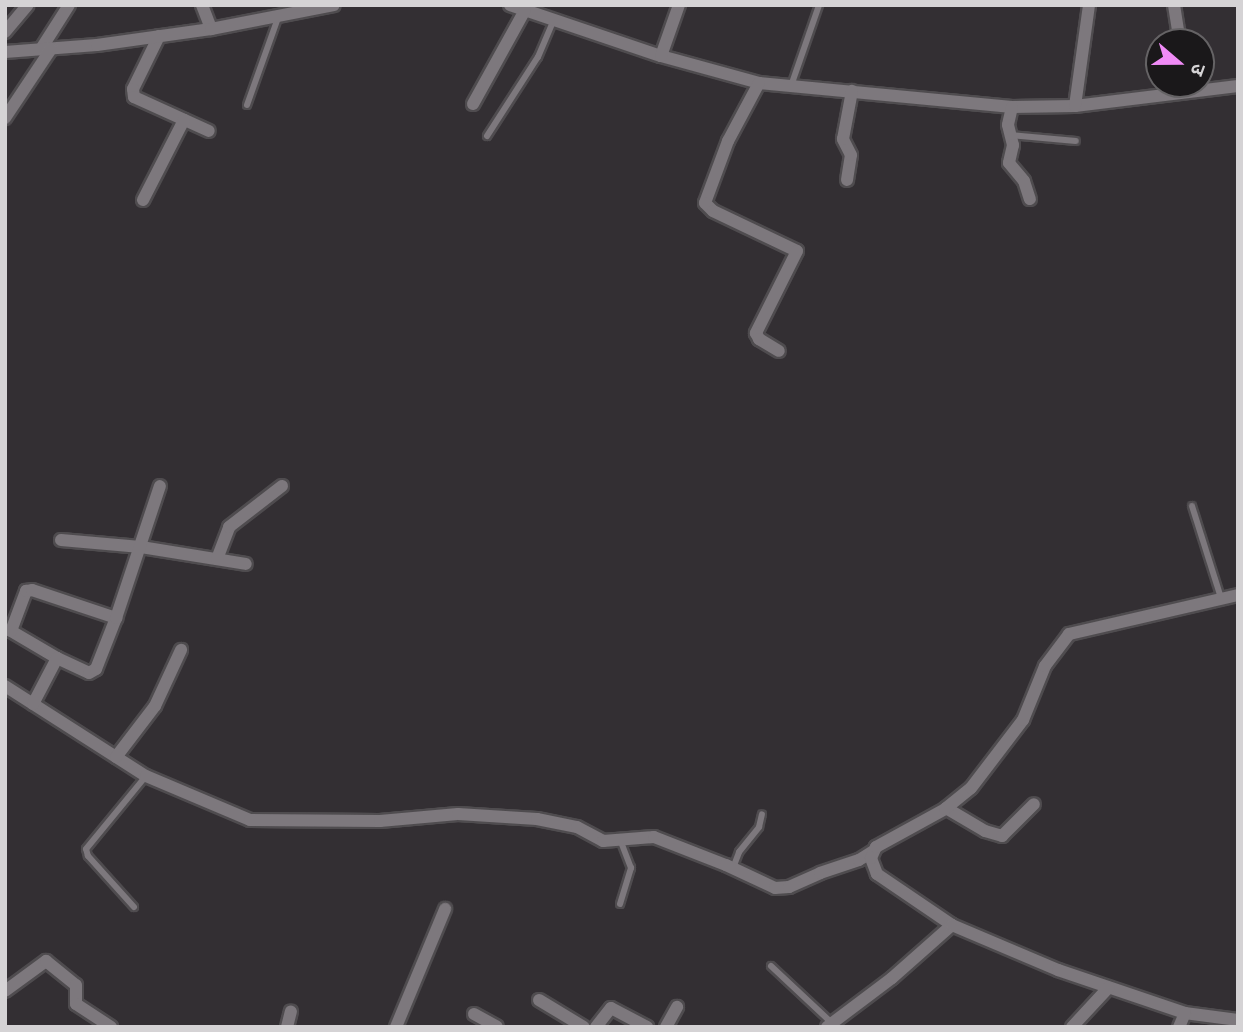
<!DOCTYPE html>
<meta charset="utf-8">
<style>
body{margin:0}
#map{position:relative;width:1243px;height:1032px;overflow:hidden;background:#332f33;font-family:Inter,"Noto Sans Devanagari",sans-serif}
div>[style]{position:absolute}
.roads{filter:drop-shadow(2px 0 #4f4c4f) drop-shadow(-2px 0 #4f4c4f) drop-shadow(0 2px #4f4c4f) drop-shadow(0 -2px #4f4c4f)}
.service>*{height:6px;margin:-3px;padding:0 3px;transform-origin:3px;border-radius:3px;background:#7d787d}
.minor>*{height:12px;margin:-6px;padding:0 6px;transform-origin:6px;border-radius:6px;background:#7d787d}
span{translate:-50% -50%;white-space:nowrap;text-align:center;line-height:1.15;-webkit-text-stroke:5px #1a181a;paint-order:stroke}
.frame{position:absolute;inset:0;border:7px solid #d5d3d5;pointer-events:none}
.north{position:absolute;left:1145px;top:28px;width:70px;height:70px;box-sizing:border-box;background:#1a181a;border:2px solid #656365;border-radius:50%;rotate:110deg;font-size:19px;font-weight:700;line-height:28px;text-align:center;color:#d5d3d5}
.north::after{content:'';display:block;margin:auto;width:24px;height:32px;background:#f08bf6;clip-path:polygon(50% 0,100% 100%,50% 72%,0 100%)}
</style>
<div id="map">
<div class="roads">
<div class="service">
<div style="left:791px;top:86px;width:86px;rotate:-70.9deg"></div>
<div style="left:247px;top:105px;width:92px;rotate:-70.4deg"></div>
<div style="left:1010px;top:135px;width:66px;rotate:5.2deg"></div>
<div style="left:487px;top:136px;width:94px;rotate:-57.2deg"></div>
<div style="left:538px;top:57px;width:39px;rotate:-67deg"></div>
<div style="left:1192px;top:506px;width:96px;rotate:72.5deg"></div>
<div style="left:733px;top:868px;width:17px;rotate:-69deg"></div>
<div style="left:739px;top:852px;width:32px;rotate:-51deg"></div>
<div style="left:759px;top:827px;width:13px;rotate:-77deg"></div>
<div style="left:620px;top:904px;width:38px;rotate:-73deg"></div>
<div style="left:631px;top:868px;width:30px;rotate:-111deg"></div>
<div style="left:134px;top:907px;width:69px;rotate:-132deg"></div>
<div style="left:88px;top:856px;width:7px;rotate:-106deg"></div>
<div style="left:86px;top:849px;width:94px;rotate:-50.6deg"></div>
<div style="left:771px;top:966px;width:83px;rotate:43.1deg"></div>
</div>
<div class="minor">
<div style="left:202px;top:5px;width:26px;rotate:69deg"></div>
<div style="left:510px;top:5px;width:159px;rotate:18.7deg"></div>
<div style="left:661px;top:56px;width:102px;rotate:15.4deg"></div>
<div style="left:759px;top:83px;width:254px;rotate:5.4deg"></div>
<div style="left:1012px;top:107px;width:63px;rotate:-0.9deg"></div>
<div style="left:1075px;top:106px;width:164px;rotate:-7deg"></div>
<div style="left:1174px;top:5px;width:37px;rotate:81deg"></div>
<div style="left:5px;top:32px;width:35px;rotate:-50deg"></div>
<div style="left:159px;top:36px;width:59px;rotate:116.1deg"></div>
<div style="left:133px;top:89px;width:8px;rotate:83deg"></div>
<div style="left:134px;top:97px;width:82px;rotate:24.4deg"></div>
<div style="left:41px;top:49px;width:52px;rotate:-57.5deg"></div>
<div style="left:5px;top:52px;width:92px;rotate:-4.4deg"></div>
<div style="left:97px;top:45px;width:115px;rotate:-8deg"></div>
<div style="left:211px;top:29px;width:125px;rotate:-11deg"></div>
<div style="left:661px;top:56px;width:54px;rotate:-70.6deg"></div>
<div style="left:759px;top:83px;width:66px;rotate:118.1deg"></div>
<div style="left:728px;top:141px;width:66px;rotate:110.4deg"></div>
<div style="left:705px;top:203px;width:11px;rotate:45deg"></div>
<div style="left:713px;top:211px;width:93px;rotate:25.5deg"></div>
<div style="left:797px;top:251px;width:92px;rotate:116.6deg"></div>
<div style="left:756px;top:333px;width:7px;rotate:63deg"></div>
<div style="left:759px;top:339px;width:23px;rotate:31deg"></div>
<div style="left:473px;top:104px;width:107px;rotate:-61deg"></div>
<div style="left:1075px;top:106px;width:102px;rotate:-82.1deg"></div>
<div style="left:1012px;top:107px;width:18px;rotate:103deg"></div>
<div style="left:1008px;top:125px;width:21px;rotate:76deg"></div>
<div style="left:1013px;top:145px;width:18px;rotate:103deg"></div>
<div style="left:1009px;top:163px;width:23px;rotate:50deg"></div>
<div style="left:1024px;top:181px;width:19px;rotate:72deg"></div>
<div style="left:5px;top:118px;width:83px;rotate:-56.3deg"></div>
<div style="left:847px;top:180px;width:25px;rotate:-81deg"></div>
<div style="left:851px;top:155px;width:18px;rotate:-117deg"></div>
<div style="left:843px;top:139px;width:49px;rotate:-79.4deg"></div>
<div style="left:143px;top:200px;width:90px;rotate:-62.9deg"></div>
<div style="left:61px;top:540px;width:80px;rotate:5deg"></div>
<div style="left:141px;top:547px;width:106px;rotate:9.2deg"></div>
<div style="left:217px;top:559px;width:34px;rotate:-69deg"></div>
<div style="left:229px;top:527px;width:67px;rotate:-37.7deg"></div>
<div style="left:57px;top:658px;width:53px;rotate:-149.6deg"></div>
<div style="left:11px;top:631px;width:43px;rotate:-69.4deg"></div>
<div style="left:26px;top:591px;width:6px;rotate:-9deg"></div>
<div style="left:32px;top:590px;width:89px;rotate:18.4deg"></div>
<div style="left:5px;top:686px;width:167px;rotate:32.6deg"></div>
<div style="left:146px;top:776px;width:113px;rotate:22.9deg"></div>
<div style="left:250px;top:820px;width:130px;rotate:0.4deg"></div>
<div style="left:380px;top:821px;width:78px;rotate:-5.1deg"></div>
<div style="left:458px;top:814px;width:79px;rotate:3.6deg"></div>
<div style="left:537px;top:819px;width:41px;rotate:11.3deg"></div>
<div style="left:577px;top:827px;width:30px;rotate:28deg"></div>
<div style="left:603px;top:841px;width:51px;rotate:-4.5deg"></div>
<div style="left:654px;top:837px;width:77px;rotate:21.3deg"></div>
<div style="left:726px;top:865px;width:54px;rotate:25.1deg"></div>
<div style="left:775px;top:888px;width:14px;rotate:-4deg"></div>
<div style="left:789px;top:887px;width:34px;rotate:-24deg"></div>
<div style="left:820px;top:873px;width:41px;rotate:-18.4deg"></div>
<div style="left:859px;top:860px;width:15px;rotate:-32deg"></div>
<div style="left:33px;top:704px;width:52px;rotate:-62.4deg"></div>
<div style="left:57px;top:658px;width:35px;rotate:25deg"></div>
<div style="left:89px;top:673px;width:8px;rotate:-30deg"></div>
<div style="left:96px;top:669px;width:55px;rotate:-68.6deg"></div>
<div style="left:116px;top:618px;width:139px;rotate:-71.6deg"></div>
<div style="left:116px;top:757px;width:64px;rotate:-52.6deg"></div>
<div style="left:155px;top:706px;width:62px;rotate:-65.1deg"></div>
<div style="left:946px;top:808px;width:45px;rotate:30.5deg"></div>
<div style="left:985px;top:831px;width:18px;rotate:16deg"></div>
<div style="left:1002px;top:836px;width:45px;rotate:-45deg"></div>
<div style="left:952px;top:925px;width:91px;rotate:-145.8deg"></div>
<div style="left:877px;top:874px;width:17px;rotate:-111deg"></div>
<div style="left:871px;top:858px;width:12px;rotate:-66deg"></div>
<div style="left:876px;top:847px;width:79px;rotate:-28.8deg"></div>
<div style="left:945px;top:809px;width:33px;rotate:-39deg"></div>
<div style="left:971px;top:788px;width:86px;rotate:-52.6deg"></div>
<div style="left:1023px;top:720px;width:58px;rotate:-67.8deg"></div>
<div style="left:1045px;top:666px;width:40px;rotate:-53deg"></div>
<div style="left:1069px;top:634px;width:173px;rotate:-13deg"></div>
<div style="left:5px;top:991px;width:51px;rotate:-36.2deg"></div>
<div style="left:46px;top:961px;width:38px;rotate:39deg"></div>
<div style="left:76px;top:985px;width:19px;rotate:90deg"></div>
<div style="left:76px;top:1004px;width:42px;rotate:33.3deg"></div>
<div style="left:539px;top:1000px;width:52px;rotate:31deg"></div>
<div style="left:1185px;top:1013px;width:53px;rotate:7.5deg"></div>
<div style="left:474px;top:1014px;width:26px;rotate:29deg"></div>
<div style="left:287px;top:1027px;width:16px;rotate:-76deg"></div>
<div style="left:396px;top:1027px;width:128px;rotate:-67.4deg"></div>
<div style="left:596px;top:1027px;width:24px;rotate:-52deg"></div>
<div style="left:611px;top:1008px;width:41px;rotate:27.8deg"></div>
<div style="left:666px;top:1027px;width:23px;rotate:-61deg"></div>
<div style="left:827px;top:1027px;width:81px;rotate:-37deg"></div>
<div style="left:892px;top:978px;width:80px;rotate:-41.5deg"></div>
<div style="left:952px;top:925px;width:115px;rotate:23deg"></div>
<div style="left:1058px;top:970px;width:134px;rotate:18.7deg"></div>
<div style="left:1185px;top:1013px;width:15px;rotate:113deg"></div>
<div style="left:1072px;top:1027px;width:54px;rotate:-47.2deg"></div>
</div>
</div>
<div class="frame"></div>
<div class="north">उ</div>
</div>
